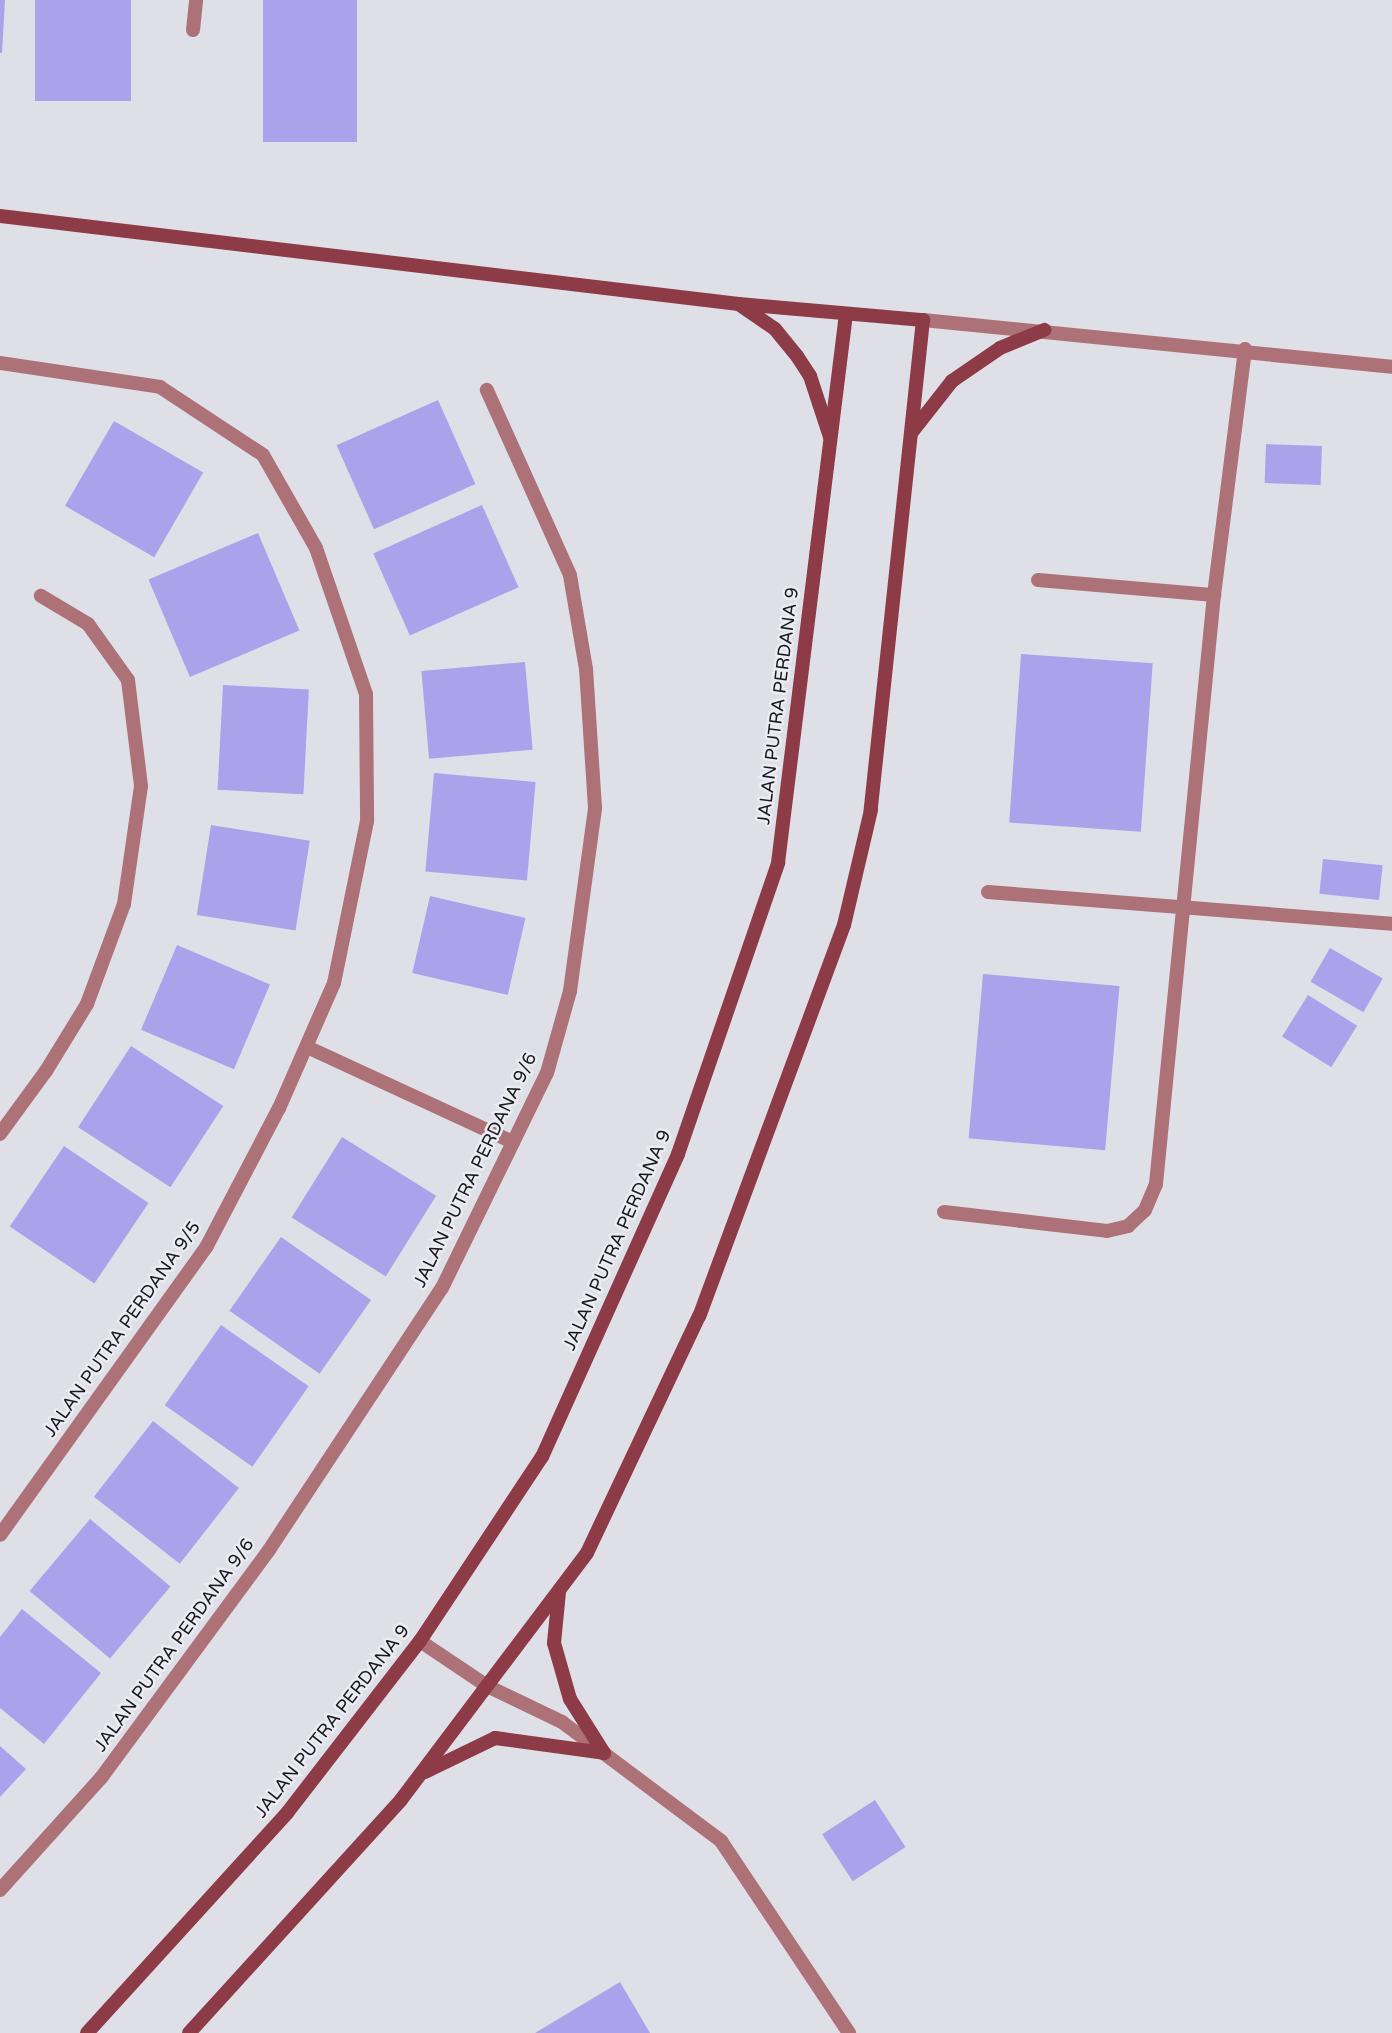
<!DOCTYPE html>
<style>
body{margin:0}
#map{position:relative;width:1392px;height:2033px;overflow:hidden;background:#dfdfe7;font-family:"Varela Round",sans-serif}
div>[style]{position:absolute}
.building>*{inset:0;background:#aaa3eb;transform-origin:0 0}
.lane>*{height:14px;margin:-7px;padding:0 7px;transform-origin:7px;border-radius:7px;background:#ac7277}
.street>*{height:14px;margin:-7px;padding:0 7px;transform-origin:7px;border-radius:7px;background:#ac7277}
.secondary>*{height:14px;margin:-7px;padding:0 7px;transform-origin:7px;border-radius:7px;background:#8d3b46}
span{translate:-50% -50%;white-space:nowrap;text-align:center;line-height:1.15;-webkit-text-stroke:5px #ececf5;paint-order:stroke}
.street-label{font-size:18px;color:#1b1b1e}
</style>
<div id="map">
<div class="building">
<div style="clip-path:polygon(0 0,5px 0,2px 53px,0 53px)"></div>
<div style="left:35px;top:0;width:96px;height:101px"></div>
<div style="left:263px;top:0;width:94px;height:142px"></div>
<div style="left:438px;top:400px;width:92px;height:111px;rotate:66deg"></div>
<div style="left:114px;top:421px;width:103px;height:98px;rotate:30deg"></div>
<div style="left:1266px;top:444px;width:56px;height:39px;rotate:2deg"></div>
<div style="left:482px;top:505px;width:90px;height:119px;rotate:66deg"></div>
<div style="left:258px;top:533px;width:106px;height:119px;rotate:67deg"></div>
<div style="left:1021px;top:654px;width:132px;height:169px;rotate:4deg"></div>
<div style="left:525px;top:662px;width:88px;height:104px;rotate:85deg"></div>
<div style="left:223px;top:685px;width:86px;height:105px;rotate:3deg"></div>
<div style="left:434px;top:773px;width:102px;height:99px;rotate:5deg"></div>
<div style="left:211px;top:825px;width:100px;height:91px;rotate:9deg"></div>
<div style="left:1323px;top:859px;width:60px;height:35px;rotate:6deg"></div>
<div style="left:430px;top:896px;width:98px;height:79px;rotate:13deg"></div>
<div style="left:177px;top:945px;width:101px;height:92px;rotate:23deg"></div>
<div style="left:1330px;top:948px;width:61px;height:39px;rotate:30deg"></div>
<div style="left:983px;top:974px;width:137px;height:165px;rotate:5deg"></div>
<div style="left:1308px;top:995px;width:58px;height:49px;rotate:32deg"></div>
<div style="left:131px;top:1046px;width:110px;height:97px;rotate:33deg"></div>
<div style="left:342px;top:1137px;width:111px;height:95px;rotate:32deg"></div>
<div style="left:64px;top:1146px;width:102px;height:97px;rotate:34deg"></div>
<div style="left:281px;top:1237px;width:110px;height:90px;rotate:35deg"></div>
<div style="left:221px;top:1325px;width:107px;height:98px;rotate:35deg"></div>
<div style="left:153px;top:1421px;width:109px;height:96px;rotate:38deg"></div>
<div style="left:90px;top:1519px;width:105px;height:94px;rotate:40deg"></div>
<div style="clip-path:polygon(22px 1609px,101px 1673px,44px 1744px,0 1708px,0 1637px)"></div>
<div style="clip-path:polygon(0 1746px,26px 1769px,0 1797px)"></div>
<div style="left:875px;top:1800px;width:56px;height:63px;rotate:57deg"></div>
<div style="clip-path:polygon(620px 1982px,650px 2033px,535px 2033px)"></div>
</div>
<div class="lane">
<div style="left:1038px;top:580px;width:177px;rotate:4.9deg"></div>
<div style="left:988px;top:892px;width:405px;rotate:4.5deg"></div>
<div style="left:944px;top:1212px;width:164px;rotate:6.6deg"></div>
<div style="left:1107px;top:1231px;width:22px;rotate:-13deg"></div>
<div style="left:1128px;top:1226px;width:23px;rotate:-43deg"></div>
<div style="left:1145px;top:1210px;width:28px;rotate:-67deg"></div>
<div style="left:1156px;top:1184px;width:592px;rotate:-84.38deg"></div>
<div style="left:1214px;top:595px;width:248px;rotate:-82.8deg"></div>
</div>
<div class="street">
<div style="left:193px;top:30px;width:30px;rotate:-84deg"></div>
<div style="left:923px;top:320px;width:471px;rotate:5.7deg"></div>
<div style="left:0;top:363px;width:162px;rotate:8.5deg"></div>
<div style="left:160px;top:387px;width:123px;rotate:33.4deg"></div>
<div style="left:263px;top:455px;width:107px;rotate:60.3deg"></div>
<div style="left:316px;top:548px;width:154px;rotate:71.1deg"></div>
<div style="left:366px;top:694px;width:127px;rotate:89.5deg"></div>
<div style="left:367px;top:821px;width:165px;rotate:101.5deg"></div>
<div style="left:334px;top:983px;width:137px;rotate:113.7deg"></div>
<div style="left:279px;top:1108px;width:156px;rotate:117.6deg"></div>
<div style="left:207px;top:1246px;width:355px;rotate:125.6deg"></div>
<div style="left:307px;top:1047px;width:227px;rotate:24.8deg"></div>
<div style="left:0;top:1134px;width:78px;rotate:-53.9deg"></div>
<div style="left:46px;top:1071px;width:79px;rotate:-58.5deg"></div>
<div style="left:87px;top:1004px;width:107px;rotate:-69.7deg"></div>
<div style="left:124px;top:904px;width:119px;rotate:-81.8deg"></div>
<div style="left:141px;top:786px;width:107px;rotate:-97deg"></div>
<div style="left:128px;top:680px;width:69px;rotate:-125.5deg"></div>
<div style="left:88px;top:624px;width:55px;rotate:-149.2deg"></div>
<div style="left:420px;top:1641px;width:81px;rotate:33.9deg"></div>
<div style="left:487px;top:1686px;width:83px;rotate:25.6deg"></div>
<div style="left:562px;top:1722px;width:199px;rotate:36.8deg"></div>
<div style="left:721px;top:1841px;width:231px;rotate:56.3deg"></div>
<div style="left:0;top:1890px;width:151px;rotate:-48deg"></div>
<div style="left:101px;top:1778px;width:283px;rotate:-53.6deg"></div>
<div style="left:269px;top:1550px;width:314px;rotate:-56.6deg"></div>
<div style="left:442px;top:1288px;width:239px;rotate:-64deg"></div>
<div style="left:547px;top:1073px;width:85px;rotate:-74.3deg"></div>
<div style="left:570px;top:991px;width:185px;rotate:-82.2deg"></div>
<div style="left:595px;top:808px;width:139px;rotate:-93.7deg"></div>
<div style="left:586px;top:669px;width:95px;rotate:-99.7deg"></div>
<div style="left:570px;top:575px;width:203px;rotate:-114.2deg"></div>
</div>
<div class="secondary">
<div style="left:0;top:216px;width:744px;rotate:6.79deg"></div>
<div style="left:739px;top:304px;width:185px;rotate:5deg"></div>
<div style="left:923px;top:320px;width:493px;rotate:96.1deg"></div>
<div style="left:871px;top:810px;width:118px;rotate:103.2deg"></div>
<div style="left:844px;top:925px;width:417px;rotate:110.3deg"></div>
<div style="left:699px;top:1316px;width:262px;rotate:115.3deg"></div>
<div style="left:587px;top:1553px;width:309px;rotate:127deg"></div>
<div style="left:401px;top:1800px;width:315px;rotate:132.3deg"></div>
<div style="left:740px;top:305px;width:42px;rotate:34.4deg"></div>
<div style="left:775px;top:329px;width:35px;rotate:51deg"></div>
<div style="left:797px;top:356px;width:24px;rotate:57deg"></div>
<div style="left:810px;top:376px;width:64px;rotate:71.8deg"></div>
<div style="left:912px;top:432px;width:65px;rotate:-51.9deg"></div>
<div style="left:952px;top:381px;width:58px;rotate:-34.5deg"></div>
<div style="left:1000px;top:348px;width:48px;rotate:-22.2deg"></div>
<div style="left:559px;top:1592px;width:51px;rotate:95.6deg"></div>
<div style="left:554px;top:1643px;width:58px;rotate:74.1deg"></div>
<div style="left:570px;top:1699px;width:64px;rotate:57.8deg"></div>
<div style="left:425px;top:1772px;width:78px;rotate:-25.9deg"></div>
<div style="left:495px;top:1738px;width:110px;rotate:7.8deg"></div>
<div style="left:87px;top:2033px;width:297px;rotate:-47.7deg"></div>
<div style="left:287px;top:1813px;width:217px;rotate:-52.3deg"></div>
<div style="left:420px;top:1641px;width:221px;rotate:-56.5deg"></div>
<div style="left:542px;top:1457px;width:332px;rotate:-65.8deg"></div>
<div style="left:678px;top:1154px;width:308px;rotate:-71deg"></div>
<div style="left:778px;top:863px;width:553px;rotate:-82.94deg"></div>
</div>
<div class="street-label">
<span style="left:778px;top:706px;rotate:-83deg">JALAN PUTRA PERDANA 9</span>
<span style="left:475px;top:1170px;rotate:-64deg">JALAN PUTRA PERDANA 9/6</span>
<span style="left:617px;top:1240px;rotate:-66deg">JALAN PUTRA PERDANA 9</span>
<span style="left:122px;top:1329px;rotate:-55deg">JALAN PUTRA PERDANA 9/5</span>
<span style="left:174px;top:1645px;rotate:-54deg">JALAN PUTRA PERDANA 9/6</span>
<span style="left:332px;top:1721px;rotate:-52deg">JALAN PUTRA PERDANA 9</span>
</div>
</div>
